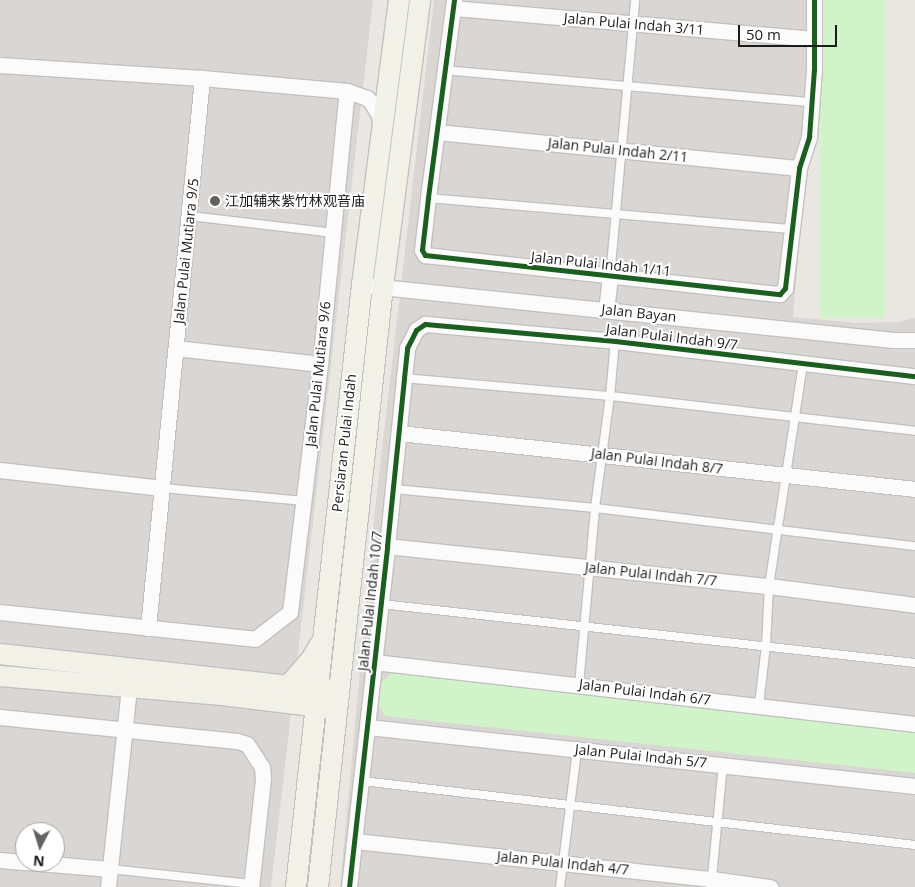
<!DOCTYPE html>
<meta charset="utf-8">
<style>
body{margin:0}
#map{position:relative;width:915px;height:887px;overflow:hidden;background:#eae6e2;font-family:"Open Sans","Noto Sans SC",sans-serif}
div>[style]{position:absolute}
.residential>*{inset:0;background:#d9d6d4}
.park>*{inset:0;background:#d0f3ca;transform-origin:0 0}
.roads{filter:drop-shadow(1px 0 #c2c1bf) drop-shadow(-1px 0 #c2c1bf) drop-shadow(0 1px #c2c1bf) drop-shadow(0 -1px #c2c1bf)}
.lane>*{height:8px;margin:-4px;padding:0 4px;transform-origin:4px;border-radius:4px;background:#fcfbfb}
.street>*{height:15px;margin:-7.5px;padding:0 7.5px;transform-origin:7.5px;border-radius:7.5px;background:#fcfbfb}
.secondary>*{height:20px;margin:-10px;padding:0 10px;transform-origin:10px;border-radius:10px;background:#f2f1e8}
.cycleway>*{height:5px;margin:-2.5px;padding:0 2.5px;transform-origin:2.5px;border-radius:2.5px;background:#1b5e20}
.dots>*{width:14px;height:14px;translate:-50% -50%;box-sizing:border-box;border:2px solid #fff;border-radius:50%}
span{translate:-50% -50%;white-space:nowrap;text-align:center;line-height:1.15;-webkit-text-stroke:4px #fff;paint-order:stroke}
.street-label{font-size:14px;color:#1b1b1b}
.poi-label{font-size:14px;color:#1b1b1b}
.left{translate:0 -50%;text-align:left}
.north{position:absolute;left:15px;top:822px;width:50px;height:50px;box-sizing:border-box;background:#fff;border:1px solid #a4a4a4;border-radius:50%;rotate:185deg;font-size:14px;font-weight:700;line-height:20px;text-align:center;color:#1b1b1b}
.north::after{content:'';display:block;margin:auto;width:18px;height:22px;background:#636261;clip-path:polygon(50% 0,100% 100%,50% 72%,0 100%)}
.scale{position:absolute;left:738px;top:25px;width:99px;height:22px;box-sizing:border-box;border:2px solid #1b1b1b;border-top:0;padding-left:6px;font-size:15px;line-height:18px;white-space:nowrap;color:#1b1b1b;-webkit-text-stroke:4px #fff;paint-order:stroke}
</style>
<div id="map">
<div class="residential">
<div style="clip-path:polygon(evenodd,0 0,373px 0,271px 887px,0 887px,0 0,25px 832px,55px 832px,55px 862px,25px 862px,25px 832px)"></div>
<div style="clip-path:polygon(434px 0,820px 0,793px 317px,856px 323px,898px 322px,915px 318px,915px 887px,340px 887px,375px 510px)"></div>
</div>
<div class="park">
<div style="left:820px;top:0;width:65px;height:318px"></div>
<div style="clip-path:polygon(394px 672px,915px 731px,915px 773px,385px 716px,379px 707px,381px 682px)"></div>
</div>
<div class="roads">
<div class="lane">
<div style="left:444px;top:70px;width:368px;rotate:5deg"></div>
<div style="left:428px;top:198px;width:364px;rotate:4.9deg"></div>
<div style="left:190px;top:216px;width:145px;rotate:6.7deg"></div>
<div style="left:610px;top:277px;width:278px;rotate:-84.8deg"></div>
<div style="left:404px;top:378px;width:207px;rotate:5deg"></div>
<div style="left:610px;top:396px;width:307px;rotate:6.5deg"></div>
<div style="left:162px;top:488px;width:143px;rotate:5.2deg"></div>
<div style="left:394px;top:489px;width:202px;rotate:5.4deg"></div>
<div style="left:595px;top:508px;width:322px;rotate:6.8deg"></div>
<div style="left:381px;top:604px;width:537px;rotate:6.3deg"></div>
<div style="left:579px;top:685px;width:178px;rotate:-84.8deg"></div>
<div style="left:595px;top:508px;width:113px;rotate:-82.4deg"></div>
<div style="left:610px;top:396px;width:55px;rotate:-84.8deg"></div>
<div style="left:759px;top:705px;width:60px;rotate:-83.3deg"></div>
<div style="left:766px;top:645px;width:59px;rotate:-87.1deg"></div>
<div style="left:769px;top:586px;width:225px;rotate:-81.3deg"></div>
<div style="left:362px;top:781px;width:557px;rotate:6.6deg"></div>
<div style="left:110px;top:869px;width:142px;rotate:6.1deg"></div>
<div style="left:560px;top:887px;width:138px;rotate:-82.9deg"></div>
<div style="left:711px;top:887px;width:123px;rotate:-84.4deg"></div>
</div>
<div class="street">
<div style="left:454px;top:0;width:200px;rotate:97.5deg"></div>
<div style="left:428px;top:198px;width:52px;rotate:96.6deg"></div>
<div style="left:422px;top:250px;width:6px;rotate:59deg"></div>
<div style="left:425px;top:255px;width:357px;rotate:6.3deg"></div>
<div style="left:780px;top:294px;width:8px;rotate:-50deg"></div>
<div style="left:785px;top:288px;width:121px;rotate:-83.3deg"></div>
<div style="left:799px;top:168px;width:33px;rotate:-72deg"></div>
<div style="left:809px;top:137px;width:68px;rotate:-85.8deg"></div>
<div style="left:814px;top:69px;width:69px;rotate:-90deg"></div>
<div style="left:453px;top:8px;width:362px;rotate:4.9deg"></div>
<div style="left:0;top:65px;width:202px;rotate:3.7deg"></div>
<div style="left:202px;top:78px;width:146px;rotate:5.1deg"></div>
<div style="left:347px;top:91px;width:21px;rotate:19deg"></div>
<div style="left:367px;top:98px;width:6px;rotate:45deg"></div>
<div style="left:371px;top:102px;width:15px;rotate:58deg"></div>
<div style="left:379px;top:115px;width:12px;rotate:81deg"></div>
<div style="left:437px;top:132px;width:364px;rotate:5.7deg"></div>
<div style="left:362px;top:285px;width:534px;rotate:5.91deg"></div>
<div style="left:893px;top:340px;width:22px"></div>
<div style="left:606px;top:310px;width:33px;rotate:-83deg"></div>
<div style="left:176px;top:348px;width:145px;rotate:6.3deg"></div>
<div style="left:399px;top:433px;width:519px;rotate:6.19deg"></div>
<div style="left:0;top:470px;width:163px;rotate:6.3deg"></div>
<div style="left:387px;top:546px;width:384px;rotate:6deg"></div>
<div style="left:769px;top:586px;width:147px;rotate:7.4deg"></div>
<div style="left:0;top:612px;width:256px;rotate:6deg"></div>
<div style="left:255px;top:639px;width:44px;rotate:-37.6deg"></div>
<div style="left:290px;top:612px;width:250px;rotate:-83.1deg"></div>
<div style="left:320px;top:364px;width:274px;rotate:-84.4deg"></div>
<div style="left:148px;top:628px;width:553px;rotate:-84.39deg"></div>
<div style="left:374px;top:662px;width:545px;rotate:6.54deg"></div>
<div style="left:0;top:717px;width:238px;rotate:5.8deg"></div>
<div style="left:237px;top:741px;width:10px;rotate:17deg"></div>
<div style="left:247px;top:744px;width:27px;rotate:57deg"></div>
<div style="left:262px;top:767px;width:12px;rotate:85deg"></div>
<div style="left:263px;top:779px;width:109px;rotate:96.3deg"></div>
<div style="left:368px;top:727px;width:550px;rotate:6.16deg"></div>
<div style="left:355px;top:841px;width:359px;rotate:6.1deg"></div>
<div style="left:712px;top:879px;width:59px;rotate:7.9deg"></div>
<div style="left:0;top:860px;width:25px;rotate:5deg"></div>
<div style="left:27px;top:862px;width:83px;rotate:4.8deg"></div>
<div style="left:108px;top:887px;width:202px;rotate:-84deg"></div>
<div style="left:349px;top:887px;width:343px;rotate:-83.6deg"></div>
<div style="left:387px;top:546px;width:169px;rotate:-84.2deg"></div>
<div style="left:404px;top:378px;width:30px;rotate:-84deg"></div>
<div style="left:407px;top:348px;width:20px;rotate:-63deg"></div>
<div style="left:416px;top:330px;width:11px;rotate:-34deg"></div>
<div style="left:425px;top:324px;width:191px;rotate:5.1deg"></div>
<div style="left:615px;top:341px;width:302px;rotate:6.7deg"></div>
</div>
<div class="secondary">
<div style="left:0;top:654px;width:330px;rotate:6.3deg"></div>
<div style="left:0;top:676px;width:223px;rotate:4.9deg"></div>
<div style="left:222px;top:695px;width:108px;rotate:6.9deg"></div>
<div style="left:288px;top:686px;width:37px;rotate:-49deg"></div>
<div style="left:312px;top:658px;width:16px;rotate:-60deg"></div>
<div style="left:296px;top:887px;width:606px;rotate:-83.74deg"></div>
<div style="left:362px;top:285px;width:287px;rotate:-82.6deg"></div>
<div style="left:318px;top:887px;width:605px;rotate:-83.83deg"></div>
<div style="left:383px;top:286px;width:288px;rotate:-82.6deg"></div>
</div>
</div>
<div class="cycleway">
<div style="left:454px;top:0;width:200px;rotate:97.5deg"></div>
<div style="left:428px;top:198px;width:52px;rotate:96.6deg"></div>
<div style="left:422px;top:250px;width:6px;rotate:59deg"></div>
<div style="left:425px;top:255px;width:357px;rotate:6.3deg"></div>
<div style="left:780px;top:294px;width:8px;rotate:-50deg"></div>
<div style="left:785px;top:288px;width:121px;rotate:-83.3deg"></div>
<div style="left:799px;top:168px;width:33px;rotate:-72deg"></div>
<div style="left:809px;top:137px;width:68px;rotate:-85.8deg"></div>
<div style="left:814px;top:69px;width:69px;rotate:-90deg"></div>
<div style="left:349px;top:887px;width:343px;rotate:-83.6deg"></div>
<div style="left:387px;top:546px;width:169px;rotate:-84.2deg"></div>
<div style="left:404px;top:378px;width:30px;rotate:-84deg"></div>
<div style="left:407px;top:348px;width:20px;rotate:-63deg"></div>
<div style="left:416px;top:330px;width:11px;rotate:-34deg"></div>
<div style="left:425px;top:324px;width:191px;rotate:5.1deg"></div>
<div style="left:615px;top:341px;width:302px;rotate:6.7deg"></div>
</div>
<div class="dots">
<div style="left:215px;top:201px;background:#636261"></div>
</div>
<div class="street-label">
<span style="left:634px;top:24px;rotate:5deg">Jalan Pulai Indah 3/11</span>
<span style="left:618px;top:150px;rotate:6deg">Jalan Pulai Indah 2/11</span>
<span style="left:186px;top:251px;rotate:-84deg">Jalan Pulai Mutiara 9/5</span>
<span style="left:601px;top:264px;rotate:6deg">Jalan Pulai Indah 1/11</span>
<span style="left:639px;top:313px;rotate:6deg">Jalan Bayan</span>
<span style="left:672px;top:337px;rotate:7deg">Jalan Pulai Indah 9/7</span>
<span style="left:318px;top:374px;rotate:-84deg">Jalan Pulai Mutiara 9/6</span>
<span style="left:344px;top:443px;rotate:-84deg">Persiaran Pulai Indah</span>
<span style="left:657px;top:461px;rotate:7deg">Jalan Pulai Indah 8/7</span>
<span style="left:651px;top:574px;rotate:6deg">Jalan Pulai Indah 7/7</span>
<span style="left:370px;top:601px;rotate:-84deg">Jalan Pulai Indah 10/7</span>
<span style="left:645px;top:692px;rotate:7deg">Jalan Pulai Indah 6/7</span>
<span style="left:641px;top:756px;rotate:6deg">Jalan Pulai Indah 5/7</span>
<span style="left:563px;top:863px;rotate:6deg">Jalan Pulai Indah 4/7</span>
</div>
<div class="poi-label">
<span class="left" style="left:225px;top:201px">江加辅来紫竹林观音庙</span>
</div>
<div class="north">N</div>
<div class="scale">50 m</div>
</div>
